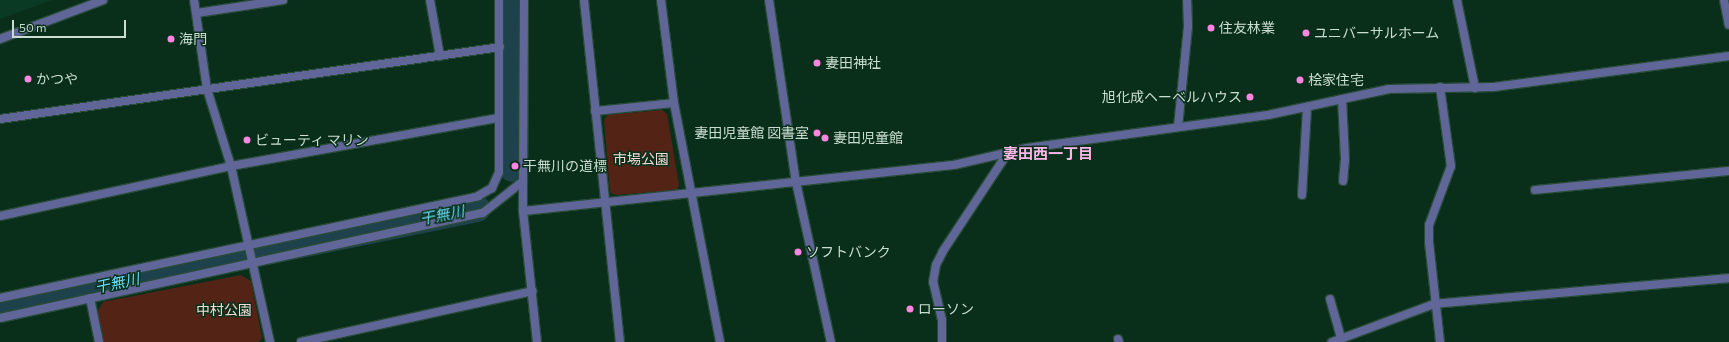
<!DOCTYPE html>
<meta charset="utf-8">
<style>
body{margin:0}
#map{position:relative;width:1729px;height:342px;overflow:hidden;background:#092f1b;font-family:Commissioner,"Noto Sans JP",sans-serif}
div>[style]{position:absolute}
.built>*{inset:0;background:#0b3a24}
.green>*{inset:0;background:#532416}
.river>*{height:27px;margin:-13.5px;padding:0 13.5px;transform-origin:13.5px;border-radius:13.5px;background:#1d424b}
.roads{filter:drop-shadow(1px 0 #284b38) drop-shadow(-1px 0 #284b38) drop-shadow(0 1px #284b38) drop-shadow(0 -1px #284b38)}
.minor>*{height:8px;margin:-4px;padding:0 4px;transform-origin:4px;border-radius:4px;background:#606798}
.tertiary>*{height:8px;margin:-4px;padding:0 4px;transform-origin:4px;border-radius:4px;background:#606798}
.dots>*{width:11px;height:11px;translate:-50% -50%;box-sizing:border-box;border:2px solid #092f1b;border-radius:50%}
span{translate:-50% -50%;white-space:nowrap;text-align:center;line-height:1.15;-webkit-text-stroke:3px #092f1b;paint-order:stroke}
.poi-label{font-size:14px;color:#c9ddd0}
.left{translate:0 -50%;text-align:left}
.right{translate:-100% -50%;text-align:right}
.park-label{font-size:14px;color:#f4dcd5}
.neighbourhood-label{font-size:15px;color:#f9b6e7;font-weight:700}
.water-label{font-size:15px;color:#65dcf9;font-style:italic}
.scale{position:absolute;left:12px;top:20px;width:114px;height:18px;box-sizing:border-box;border:2px solid #c9ddd0;border-top:0;padding-left:5px;font-size:12px;line-height:14px;white-space:nowrap;color:#c9ddd0;-webkit-text-stroke:3px #092f1b;paint-order:stroke}
</style>
<div id="map">
<div class="built">
<div style="clip-path:polygon(0 0,52px 0,0 19px)"></div>
</div>
<div class="green">
<div style="clip-path:polygon(662px 110px,667px 114px,679px 185px,677px 190px,615px 195px,610px 192px,604px 121px,607px 115px)"></div>
<div style="clip-path:polygon(241px 275px,251px 281px,262px 338px,259px 342px,103px 342px,98px 311px,103px 302px)"></div>
</div>
<div class="river">
<div style="left:512px;top:168px;width:168px;rotate:-89.7deg"></div>
<div style="left:266px;top:251px;width:215px;rotate:-11.5deg"></div>
<div style="left:0;top:309px;width:241px;rotate:-12.5deg"></div>
</div>
<div class="roads">
<div class="minor">
<div style="left:194px;top:0;width:90px;rotate:81.7deg"></div>
<div style="left:207px;top:89px;width:81px;rotate:72.7deg"></div>
<div style="left:231px;top:166px;width:180px;rotate:77.5deg"></div>
<div style="left:430px;top:0;width:57px;rotate:79.9deg"></div>
<div style="left:524px;top:0;width:211px;rotate:90.3deg"></div>
<div style="left:523px;top:211px;width:132px;rotate:83.9deg"></div>
<div style="left:584px;top:0;width:344px;rotate:84deg"></div>
<div style="left:661px;top:0;width:104px;rotate:82.8deg"></div>
<div style="left:674px;top:103px;width:243px;rotate:79.1deg"></div>
<div style="left:1457px;top:0;width:90px;rotate:78.4deg"></div>
<div style="left:1724px;top:0;width:25px;rotate:79deg"></div>
<div style="left:197px;top:13px;width:87px;rotate:-8.6deg"></div>
<div style="left:1440px;top:87px;width:80px;rotate:82.1deg"></div>
<div style="left:1451px;top:166px;width:63px;rotate:110.4deg"></div>
<div style="left:1429px;top:225px;width:17px;rotate:90deg"></div>
<div style="left:1429px;top:242px;width:101px;rotate:83.7deg"></div>
<div style="left:1342px;top:99px;width:60px;rotate:87.1deg"></div>
<div style="left:1345px;top:159px;width:22px;rotate:95deg"></div>
<div style="left:595px;top:111px;width:79px;rotate:-5.8deg"></div>
<div style="left:0;top:119px;width:505px;rotate:-8.19deg"></div>
<div style="left:1178px;top:127px;width:101px;rotate:-84.3deg"></div>
<div style="left:1188px;top:26px;width:26px;rotate:-92deg"></div>
<div style="left:1535px;top:190px;width:195px;rotate:-5.6deg"></div>
<div style="left:1302px;top:195px;width:87px;rotate:-86.7deg"></div>
<div style="left:523px;top:211px;width:433px;rotate:-6.1deg"></div>
<div style="left:954px;top:165px;width:75px;rotate:-13.1deg"></div>
<div style="left:1027px;top:148px;width:243px;rotate:-7.8deg"></div>
<div style="left:1268px;top:115px;width:124px;rotate:-12.1deg"></div>
<div style="left:1389px;top:89px;width:105px;rotate:-1.1deg"></div>
<div style="left:1494px;top:87px;width:237px;rotate:-7.5deg"></div>
<div style="left:0;top:216px;width:236px;rotate:-12.2deg"></div>
<div style="left:231px;top:166px;width:272px;rotate:-10.2deg"></div>
<div style="left:499px;top:118px;width:118px;rotate:-90deg"></div>
<div style="left:0;top:298px;width:489px;rotate:-12deg"></div>
<div style="left:478px;top:196px;width:16px;rotate:-30deg"></div>
<div style="left:492px;top:188px;width:17px;rotate:-66deg"></div>
<div style="left:499px;top:172px;width:54px;rotate:-90deg"></div>
<div style="left:90px;top:298px;width:45px;rotate:78.4deg"></div>
<div style="left:1330px;top:299px;width:41px;rotate:74.2deg"></div>
<div style="left:0;top:318px;width:494px;rotate:-12.3deg"></div>
<div style="left:483px;top:213px;width:50px;rotate:-38.5deg"></div>
<div style="left:1118px;top:339px;width:3px;rotate:72deg"></div>
<div style="left:301px;top:342px;width:237px;rotate:-12.4deg"></div>
<div style="left:942px;top:342px;width:22px;rotate:-90deg"></div>
<div style="left:942px;top:320px;width:39px;rotate:-103deg"></div>
<div style="left:933px;top:282px;width:17px;rotate:-80deg"></div>
<div style="left:936px;top:265px;width:16px;rotate:-63deg"></div>
<div style="left:943px;top:251px;width:116px;rotate:-56.6deg"></div>
<div style="left:1332px;top:342px;width:109px;rotate:-20.4deg"></div>
<div style="left:1434px;top:304px;width:296px;rotate:-5deg"></div>
</div>
<div class="tertiary">
<div style="left:769px;top:0;width:184px;rotate:81.6deg"></div>
<div style="left:796px;top:182px;width:164px;rotate:77.7deg"></div>
<div style="left:0;top:39px;width:110px;rotate:-20.7deg"></div>
</div>
</div>
<div class="dots">
<div style="left:1211px;top:28px;background:#fd86e1"></div>
<div style="left:1306px;top:33px;background:#fd86e1"></div>
<div style="left:171px;top:39px;background:#fd86e1"></div>
<div style="left:817px;top:63px;background:#fd86e1"></div>
<div style="left:28px;top:79px;background:#fd86e1"></div>
<div style="left:1300px;top:80px;background:#fd86e1"></div>
<div style="left:1250px;top:97px;background:#fd86e1"></div>
<div style="left:817px;top:133px;background:#fd86e1"></div>
<div style="left:825px;top:138px;background:#fd86e1"></div>
<div style="left:247px;top:140px;background:#fd86e1"></div>
<div style="left:515px;top:166px;background:#fd86e1"></div>
<div style="left:798px;top:252px;background:#fd86e1"></div>
<div style="left:910px;top:309px;background:#fd86e1"></div>
</div>
<div class="poi-label">
<span class="left" style="left:1219px;top:28px">住友林業</span>
<span class="left" style="left:1314px;top:33px">ユニバーサルホーム</span>
<span class="left" style="left:179px;top:39px">海門</span>
<span class="left" style="left:825px;top:63px">妻田神社</span>
<span class="left" style="left:36px;top:79px">かつや</span>
<span class="left" style="left:1308px;top:80px">桧家住宅</span>
<span class="right" style="left:1242px;top:97px">旭化成ヘーベルハウス</span>
<span class="right" style="left:809px;top:133px">妻田児童館 図書室</span>
<span class="left" style="left:833px;top:138px">妻田児童館</span>
<span class="left" style="left:255px;top:140px">ビューティ マリン</span>
<span class="left" style="left:523px;top:166px">干無川の道標</span>
<span class="left" style="left:806px;top:252px">ソフトバンク</span>
<span class="left" style="left:918px;top:309px">ローソン</span>
</div>
<div class="park-label">
<span style="left:641px;top:159px">市場公園</span>
<span style="left:224px;top:310px">中村公園</span>
</div>
<div class="neighbourhood-label">
<span style="left:1048px;top:154px">妻田西一丁目</span>
</div>
<div class="water-label">
<span style="left:442px;top:215px;rotate:-11deg">干無川</span>
<span style="left:117px;top:283px;rotate:-12deg">干無川</span>
</div>
<div class="scale">50 m</div>
</div>
